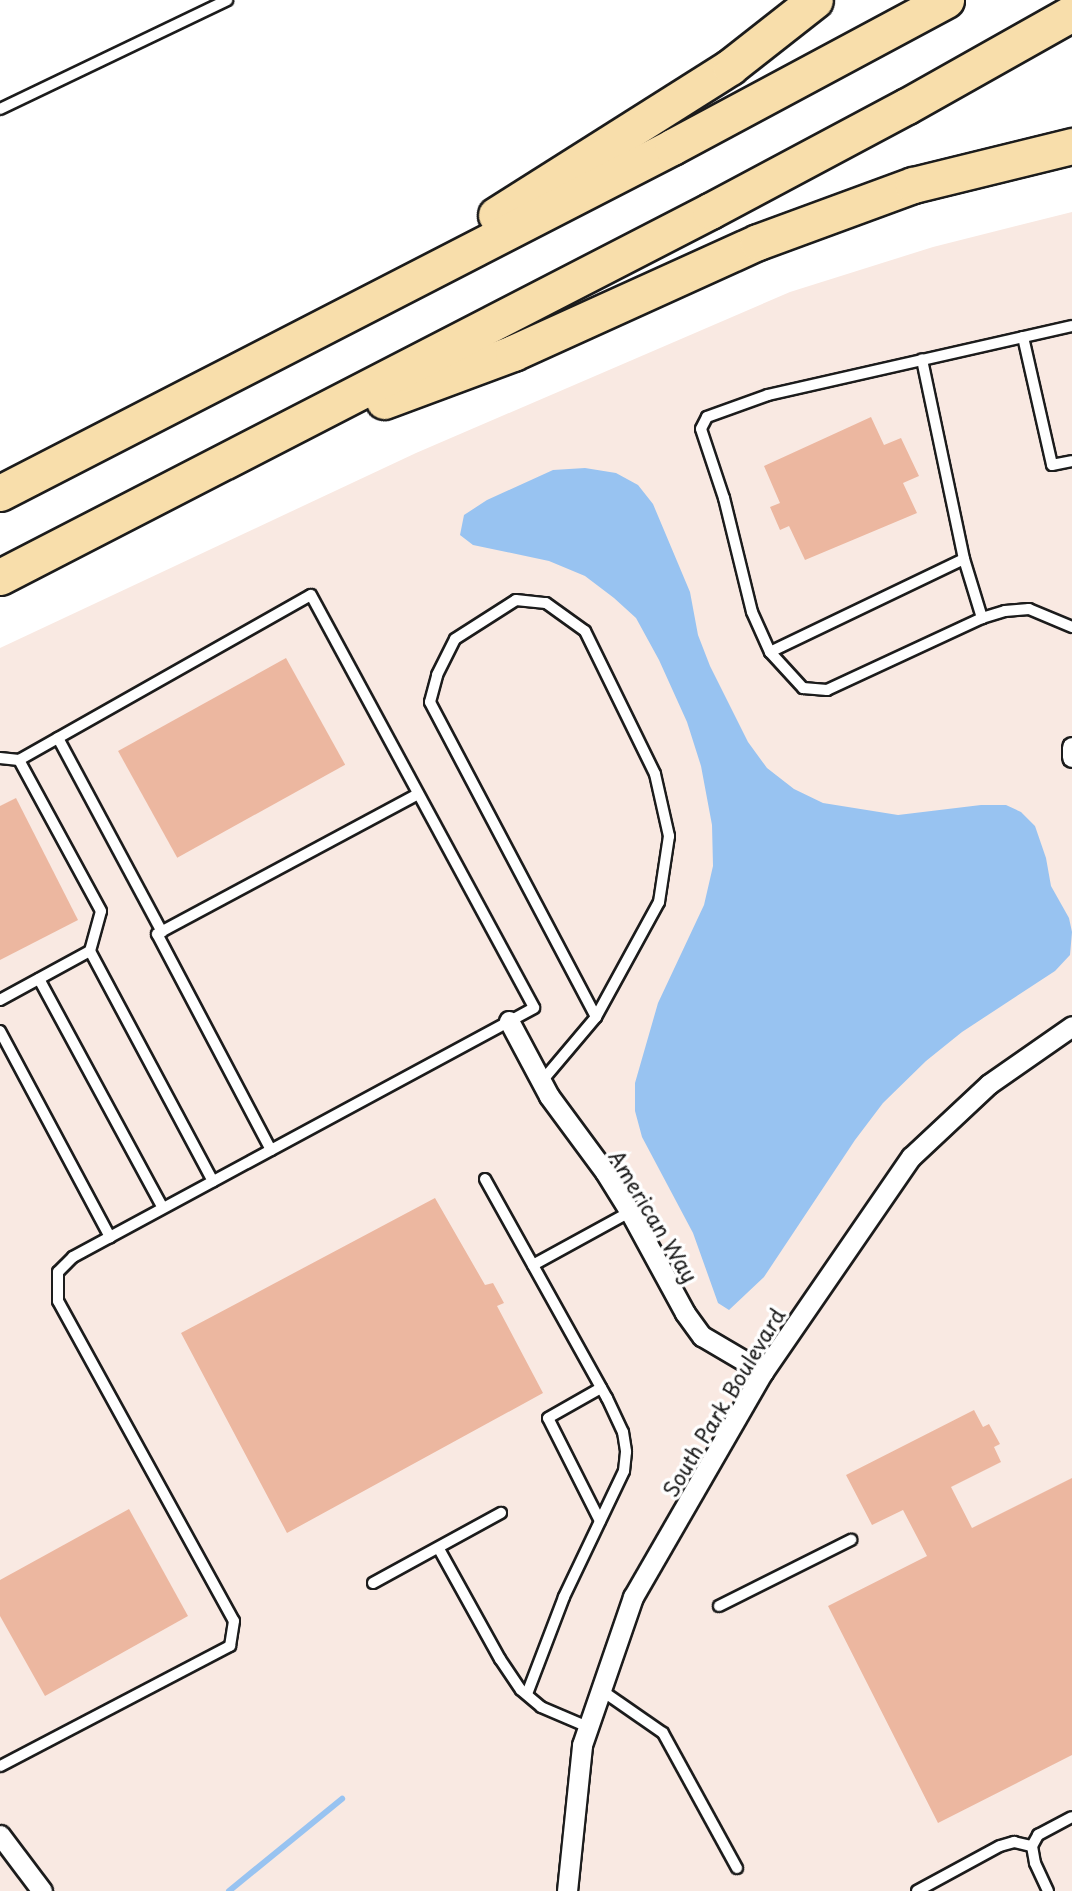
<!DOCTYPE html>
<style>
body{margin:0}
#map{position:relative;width:1072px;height:1891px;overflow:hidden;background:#fff;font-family:"Playpen Sans",sans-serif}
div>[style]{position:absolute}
.built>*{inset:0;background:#f9e9e2}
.water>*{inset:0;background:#98c3f1}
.stream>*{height:6px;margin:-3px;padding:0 3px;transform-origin:3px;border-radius:3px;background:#98c3f1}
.building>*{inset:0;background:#ecb7a0;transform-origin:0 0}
.roads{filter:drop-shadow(2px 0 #1c1c1c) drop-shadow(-2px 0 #1c1c1c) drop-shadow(0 2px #1c1c1c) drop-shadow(0 -2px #1c1c1c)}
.service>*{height:10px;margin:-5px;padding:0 5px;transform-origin:5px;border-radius:5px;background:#fff}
.minor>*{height:19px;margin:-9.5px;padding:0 9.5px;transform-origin:9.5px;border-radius:9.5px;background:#fff}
.motorway>*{height:35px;margin:-17.5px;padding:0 17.5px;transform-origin:17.5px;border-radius:17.5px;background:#f8deab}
span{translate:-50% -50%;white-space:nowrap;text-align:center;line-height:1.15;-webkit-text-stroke:7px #fff;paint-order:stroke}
.street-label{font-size:21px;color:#1c1c1c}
</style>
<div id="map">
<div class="built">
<div style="clip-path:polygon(1072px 212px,1072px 1891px,0 1891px,0 648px,416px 453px,790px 292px,933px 247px)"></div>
</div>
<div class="water">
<div style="clip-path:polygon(585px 468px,616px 473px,638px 485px,653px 504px,690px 592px,698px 635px,710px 666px,748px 742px,767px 768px,794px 789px,823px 803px,898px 815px,981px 805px,1006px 805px,1021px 812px,1035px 826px,1046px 858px,1051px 886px,1069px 918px,1072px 932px,1070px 955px,1055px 971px,962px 1032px,926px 1061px,883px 1103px,855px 1140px,764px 1277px,729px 1310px,718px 1303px,693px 1233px,642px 1137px,635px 1111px,635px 1083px,658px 1003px,704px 905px,713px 866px,712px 825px,701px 766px,687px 722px,659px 660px,636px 618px,614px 598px,585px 576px,549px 561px,473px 545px,460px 535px,464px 515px,487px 500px,553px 470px)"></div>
</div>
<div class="stream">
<div style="left:229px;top:1891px;width:146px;rotate:-39.2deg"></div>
</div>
<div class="building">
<div style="clip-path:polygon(871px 417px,884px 445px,901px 438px,919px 476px,903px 483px,917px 513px,805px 560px,789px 526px,780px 530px,770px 507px,780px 503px,764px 466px)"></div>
<div style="left:286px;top:658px;width:122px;height:192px;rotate:61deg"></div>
<div style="clip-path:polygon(16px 798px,78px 920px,0 960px,0 806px)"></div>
<div style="clip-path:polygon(435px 1198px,485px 1285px,493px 1283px,504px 1303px,497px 1306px,543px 1393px,287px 1533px,181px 1333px)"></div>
<div style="clip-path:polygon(974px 1410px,983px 1427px,989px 1424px,1000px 1444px,994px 1447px,1001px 1462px,951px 1487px,972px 1528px,1072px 1478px,1072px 1755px,938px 1823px,828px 1606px,927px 1556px,903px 1510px,872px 1525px,846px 1475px)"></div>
<div style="clip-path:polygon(129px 1509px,188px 1616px,45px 1696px,0 1616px,0 1580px)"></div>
</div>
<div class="roads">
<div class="service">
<div style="left:0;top:109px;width:252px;rotate:-25.6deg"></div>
<div style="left:1072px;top:326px;width:312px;rotate:167.2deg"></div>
<div style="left:768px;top:395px;width:65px;rotate:160.2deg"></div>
<div style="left:707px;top:417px;width:13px;rotate:117deg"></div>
<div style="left:701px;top:429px;width:73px;rotate:71.6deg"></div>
<div style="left:724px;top:498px;width:117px;rotate:76.2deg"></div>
<div style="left:752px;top:612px;width:44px;rotate:65.8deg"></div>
<div style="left:770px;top:652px;width:49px;rotate:47.5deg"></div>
<div style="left:803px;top:688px;width:24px;rotate:5deg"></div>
<div style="left:827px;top:690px;width:171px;rotate:-24.9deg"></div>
<div style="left:982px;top:618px;width:24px;rotate:-17deg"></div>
<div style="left:1005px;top:611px;width:24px;rotate:-5deg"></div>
<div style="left:1029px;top:609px;width:47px;rotate:22.7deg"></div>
<div style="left:1023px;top:337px;width:131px;rotate:77.2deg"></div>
<div style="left:1052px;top:465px;width:20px;rotate:-11deg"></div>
<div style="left:964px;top:559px;width:62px;rotate:73deg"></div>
<div style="left:770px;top:652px;width:215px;rotate:-25.6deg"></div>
<div style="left:964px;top:559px;width:204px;rotate:-101.9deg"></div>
<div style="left:58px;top:738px;width:220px;rotate:61.8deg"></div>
<div style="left:0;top:758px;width:19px;rotate:6deg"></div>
<div style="left:19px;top:760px;width:335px;rotate:-29.5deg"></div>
<div style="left:311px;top:595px;width:469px;rotate:61.6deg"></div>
<div style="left:534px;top:1008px;width:524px;rotate:151.63deg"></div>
<div style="left:73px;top:1257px;width:21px;rotate:135deg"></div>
<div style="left:58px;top:1272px;width:29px;rotate:90deg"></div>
<div style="left:58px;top:1301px;width:365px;rotate:61.2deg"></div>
<div style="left:234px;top:1621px;width:25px;rotate:99deg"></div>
<div style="left:230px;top:1646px;width:259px;rotate:152.4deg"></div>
<div style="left:90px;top:951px;width:261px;rotate:61.9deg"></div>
<div style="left:39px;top:979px;width:260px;rotate:61.6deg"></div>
<div style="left:0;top:1000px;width:102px;rotate:-28.6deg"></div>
<div style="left:90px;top:951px;width:41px;rotate:-74.6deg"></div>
<div style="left:101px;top:911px;width:172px;rotate:-118.5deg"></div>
<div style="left:0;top:1031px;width:234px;rotate:61.9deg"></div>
<div style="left:542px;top:1081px;width:84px;rotate:-49.8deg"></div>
<div style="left:596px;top:1017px;width:356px;rotate:-117.8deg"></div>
<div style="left:430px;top:702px;width:28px;rotate:-75deg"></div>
<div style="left:437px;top:675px;width:40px;rotate:-63.4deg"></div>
<div style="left:455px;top:639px;width:72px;rotate:-32.6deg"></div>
<div style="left:516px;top:600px;width:30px;rotate:6deg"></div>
<div style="left:546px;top:603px;width:48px;rotate:35.7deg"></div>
<div style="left:585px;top:631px;width:159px;rotate:63.9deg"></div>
<div style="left:655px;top:774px;width:64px;rotate:77.3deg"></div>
<div style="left:669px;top:836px;width:67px;rotate:98.6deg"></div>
<div style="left:659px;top:902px;width:131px;rotate:118.7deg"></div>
<div style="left:271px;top:1150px;width:244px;rotate:-117.8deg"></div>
<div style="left:157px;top:934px;width:296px;rotate:-28.2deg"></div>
<div style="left:485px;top:1179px;width:251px;rotate:60.9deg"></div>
<div style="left:607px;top:1398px;width:38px;rotate:65deg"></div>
<div style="left:623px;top:1432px;width:20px;rotate:81deg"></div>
<div style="left:626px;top:1452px;width:19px;rotate:96deg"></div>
<div style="left:624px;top:1471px;width:140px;rotate:115.5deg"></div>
<div style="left:564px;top:1597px;width:104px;rotate:110.9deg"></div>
<div style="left:533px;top:1265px;width:111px;rotate:-28.7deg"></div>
<div style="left:600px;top:1521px;width:115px;rotate:-116.8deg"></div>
<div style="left:548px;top:1418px;width:61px;rotate:-29.5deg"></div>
<div style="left:439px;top:1549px;width:126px;rotate:61deg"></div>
<div style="left:500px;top:1659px;width:37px;rotate:56deg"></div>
<div style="left:521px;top:1690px;width:26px;rotate:40deg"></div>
<div style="left:541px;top:1707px;width:51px;rotate:23.1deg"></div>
<div style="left:373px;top:1583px;width:146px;rotate:-28.7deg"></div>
<div style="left:719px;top:1606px;width:148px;rotate:-26.6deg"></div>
<div style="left:601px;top:1690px;width:75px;rotate:34.7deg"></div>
<div style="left:663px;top:1733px;width:154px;rotate:61.3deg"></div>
<div style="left:917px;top:1891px;width:94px;rotate:-28.5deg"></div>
<div style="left:1000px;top:1846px;width:15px;rotate:-16deg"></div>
<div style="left:1014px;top:1842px;width:18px;rotate:13deg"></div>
<div style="left:1048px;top:1891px;width:31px;rotate:-115deg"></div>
<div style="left:1035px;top:1863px;width:17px;rotate:-100deg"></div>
<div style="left:1032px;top:1846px;width:13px;rotate:-61deg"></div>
<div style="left:1038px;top:1835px;width:38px;rotate:-28deg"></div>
</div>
<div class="minor">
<div style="left:1072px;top:747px;width:10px;rotate:90deg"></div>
<div style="left:509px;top:1021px;width:85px;rotate:61.9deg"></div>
<div style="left:549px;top:1096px;width:94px;rotate:53.6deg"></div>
<div style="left:605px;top:1172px;width:47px;rotate:58deg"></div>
<div style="left:630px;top:1212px;width:115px;rotate:61.4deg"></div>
<div style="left:685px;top:1313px;width:29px;rotate:54deg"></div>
<div style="left:702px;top:1336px;width:71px;rotate:30.5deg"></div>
<div style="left:0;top:1835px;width:70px;rotate:53.1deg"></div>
<div style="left:567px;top:1891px;width:147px;rotate:-84.1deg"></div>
<div style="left:582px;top:1745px;width:157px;rotate:-71deg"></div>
<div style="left:633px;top:1597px;width:260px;rotate:-60deg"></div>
<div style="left:763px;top:1372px;width:261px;rotate:-55.5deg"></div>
<div style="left:911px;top:1157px;width:107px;rotate:-43.1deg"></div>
<div style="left:989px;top:1084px;width:101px;rotate:-34.9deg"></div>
</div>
<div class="motorway">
<div style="left:496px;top:215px;width:277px;rotate:-32.3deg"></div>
<div style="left:730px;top:67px;width:108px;rotate:-38.2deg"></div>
<div style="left:384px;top:401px;width:138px;rotate:-20.4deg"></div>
<div style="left:513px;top:353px;width:269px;rotate:-24.4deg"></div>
<div style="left:758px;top:242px;width:165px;rotate:-20.2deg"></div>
<div style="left:913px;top:185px;width:164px;rotate:-13.8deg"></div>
<div style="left:0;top:493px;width:756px;rotate:-27.24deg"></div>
<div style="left:672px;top:147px;width:311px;rotate:-28.2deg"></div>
<div style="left:0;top:577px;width:799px;rotate:-27.27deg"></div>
<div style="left:710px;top:211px;width:223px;rotate:-28.1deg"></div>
<div style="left:907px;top:106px;width:189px;rotate:-29.4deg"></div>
</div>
</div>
<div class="street-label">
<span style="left:654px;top:1216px;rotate:59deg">American Way</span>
<span style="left:723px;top:1402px;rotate:-59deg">South Park Boulevard</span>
</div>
</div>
